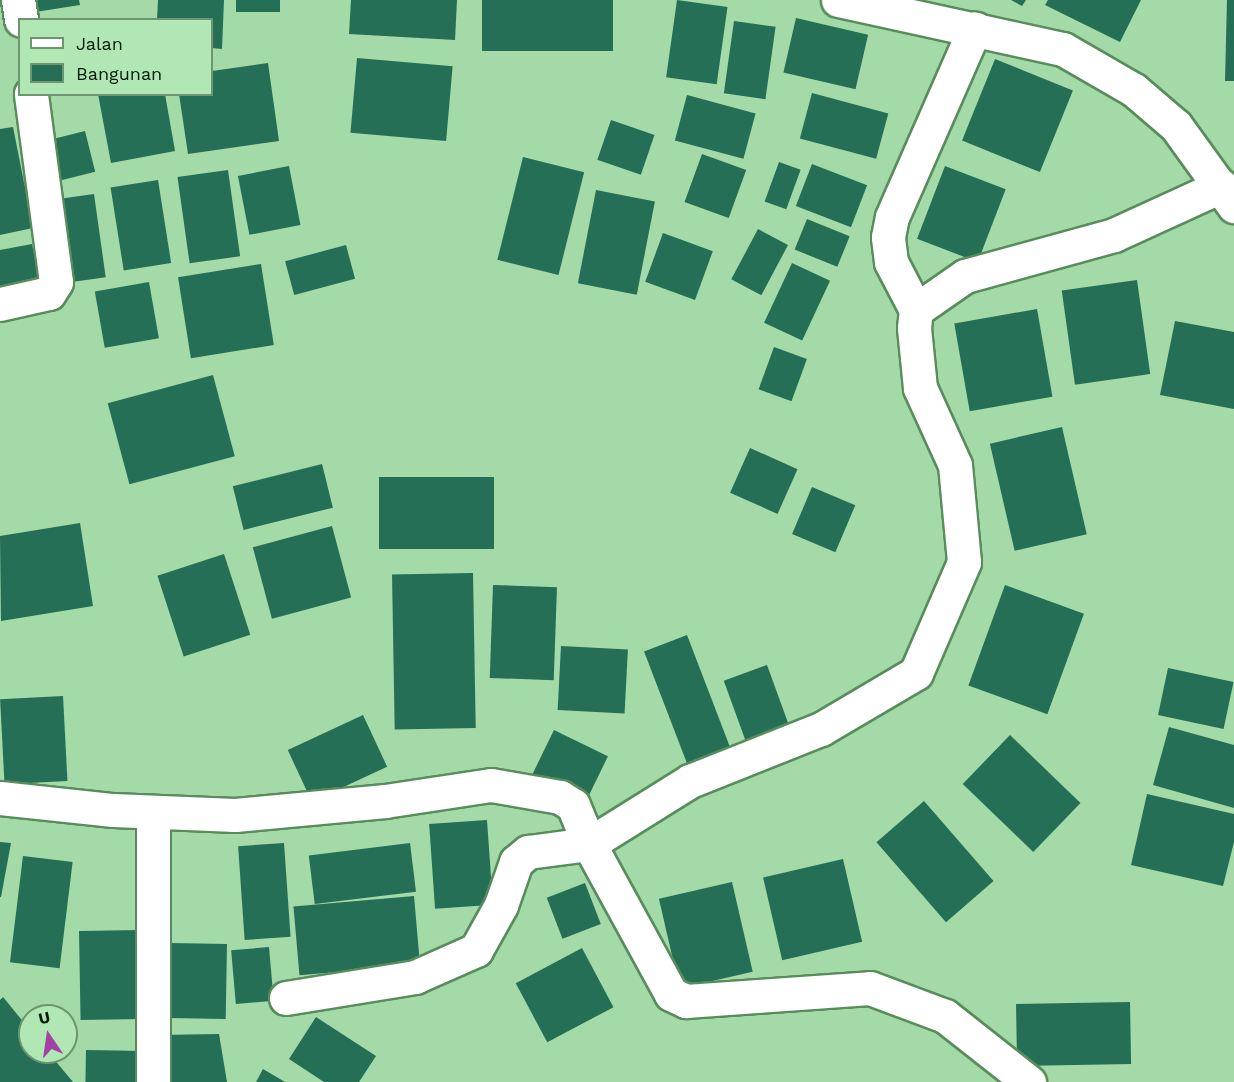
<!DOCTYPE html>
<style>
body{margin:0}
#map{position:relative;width:1234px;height:1082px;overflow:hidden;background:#a3daa7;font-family:"Work Sans",sans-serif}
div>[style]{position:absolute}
.building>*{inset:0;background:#246f55;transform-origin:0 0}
.roads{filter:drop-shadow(2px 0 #598c5d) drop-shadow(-2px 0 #598c5d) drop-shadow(0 2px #598c5d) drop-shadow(0 -2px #598c5d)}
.minor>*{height:33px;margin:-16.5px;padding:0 16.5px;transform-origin:16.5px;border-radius:16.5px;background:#fff}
span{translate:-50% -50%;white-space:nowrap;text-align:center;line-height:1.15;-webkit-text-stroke:6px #b0e7b4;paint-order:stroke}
.legend{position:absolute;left:18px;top:18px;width:195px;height:78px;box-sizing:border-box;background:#b0e7b4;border:2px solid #6c9570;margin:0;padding:8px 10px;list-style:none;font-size:18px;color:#061b09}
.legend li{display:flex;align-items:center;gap:12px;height:30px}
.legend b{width:30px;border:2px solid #6c9570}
.north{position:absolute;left:18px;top:1004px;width:60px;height:60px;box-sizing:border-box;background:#b0e7b4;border:2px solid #6c9570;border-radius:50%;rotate:347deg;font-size:16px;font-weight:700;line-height:24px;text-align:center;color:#061b09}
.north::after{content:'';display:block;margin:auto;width:21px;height:27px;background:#a441a7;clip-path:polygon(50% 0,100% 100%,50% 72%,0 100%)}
</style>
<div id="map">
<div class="building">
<div style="clip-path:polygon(27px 0,79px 0,80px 5px,29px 13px)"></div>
<div style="clip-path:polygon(158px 0,224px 0,222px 49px,212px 48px,212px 20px,157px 20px)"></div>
<div style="left:236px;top:0;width:44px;height:12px"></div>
<div style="clip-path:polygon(351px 0,457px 0,455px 40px,349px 34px)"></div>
<div style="left:482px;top:0;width:131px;height:51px"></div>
<div style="left:677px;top:0;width:51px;height:78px;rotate:8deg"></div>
<div style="clip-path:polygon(1011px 0,1026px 0,1022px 6px)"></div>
<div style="clip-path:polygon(1048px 0,1141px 0,1120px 42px,1045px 5px)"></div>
<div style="clip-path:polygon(1227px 0,1234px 0,1234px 81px,1225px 81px)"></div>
<div style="left:796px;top:18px;width:74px;height:56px;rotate:13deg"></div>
<div style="left:734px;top:21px;width:42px;height:73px;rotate:8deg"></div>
<div style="left:357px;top:58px;width:96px;height:75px;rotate:5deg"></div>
<div style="left:995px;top:59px;width:84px;height:88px;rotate:22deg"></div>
<div style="clip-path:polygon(268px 63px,279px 141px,188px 154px,179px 94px,212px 94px,212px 71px)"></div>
<div style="left:812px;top:93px;width:79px;height:47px;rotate:15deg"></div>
<div style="clip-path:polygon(98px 94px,165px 94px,175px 151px,111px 163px)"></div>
<div style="left:687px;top:95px;width:71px;height:47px;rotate:15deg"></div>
<div style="left:611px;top:120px;width:46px;height:42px;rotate:19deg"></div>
<div style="clip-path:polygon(13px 127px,33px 228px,0 235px,0 129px)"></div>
<div style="left:85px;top:131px;width:42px;height:37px;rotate:76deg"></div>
<div style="left:702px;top:154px;width:47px;height:51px;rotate:20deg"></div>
<div style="left:523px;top:157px;width:63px;height:106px;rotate:14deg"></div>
<div style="left:779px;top:162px;width:23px;height:42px;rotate:20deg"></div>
<div style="left:812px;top:164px;width:59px;height:45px;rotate:21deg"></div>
<div style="left:289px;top:166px;width:60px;height:52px;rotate:79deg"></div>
<div style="left:945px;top:166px;width:65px;height:78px;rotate:21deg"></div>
<div style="left:228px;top:170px;width:87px;height:51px;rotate:82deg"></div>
<div style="left:158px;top:180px;width:84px;height:48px;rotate:81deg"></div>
<div style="left:596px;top:190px;width:60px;height:95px;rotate:11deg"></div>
<div style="left:94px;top:194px;width:84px;height:36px;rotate:82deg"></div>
<div style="left:807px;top:219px;width:46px;height:33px;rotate:22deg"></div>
<div style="left:758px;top:229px;width:34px;height:57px;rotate:28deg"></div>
<div style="left:663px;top:233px;width:53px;height:52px;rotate:20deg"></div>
<div style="clip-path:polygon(32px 244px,40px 283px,0 292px,0 250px)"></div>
<div style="left:346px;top:245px;width:35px;height:63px;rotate:75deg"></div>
<div style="left:792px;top:263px;width:42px;height:66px;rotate:25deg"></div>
<div style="left:261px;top:264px;width:82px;height:84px;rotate:81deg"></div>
<div style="left:1137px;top:280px;width:95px;height:76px;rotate:82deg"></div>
<div style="left:149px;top:282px;width:57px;height:55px;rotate:80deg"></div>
<div style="left:1037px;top:309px;width:89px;height:84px;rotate:80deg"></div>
<div style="clip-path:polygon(1175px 321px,1234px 332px,1234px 409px,1160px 395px)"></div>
<div style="left:774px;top:347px;width:35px;height:45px;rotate:20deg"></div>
<div style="left:213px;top:375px;width:84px;height:109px;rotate:75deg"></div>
<div style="left:1062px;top:427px;width:110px;height:74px;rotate:77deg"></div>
<div style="left:750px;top:448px;width:52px;height:49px;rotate:24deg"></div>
<div style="left:322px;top:464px;width:45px;height:92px;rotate:76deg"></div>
<div style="left:494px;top:477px;width:72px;height:115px;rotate:90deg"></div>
<div style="left:812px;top:487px;width:47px;height:51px;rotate:23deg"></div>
<div style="clip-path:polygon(80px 523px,93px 606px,1px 621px,0 536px)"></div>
<div style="left:332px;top:526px;width:74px;height:82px;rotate:75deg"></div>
<div style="left:224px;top:554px;width:85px;height:70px;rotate:72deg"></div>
<div style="left:473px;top:573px;width:155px;height:81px;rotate:89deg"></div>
<div style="left:493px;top:585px;width:64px;height:93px;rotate:2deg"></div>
<div style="left:1005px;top:585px;width:84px;height:107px;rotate:20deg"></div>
<div style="left:687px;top:635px;width:126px;height:46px;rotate:69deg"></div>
<div style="left:561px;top:646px;width:67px;height:64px;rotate:3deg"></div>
<div style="left:767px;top:665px;width:76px;height:46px;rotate:70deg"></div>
<div style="left:1168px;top:668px;width:67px;height:48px;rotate:12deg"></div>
<div style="left:63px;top:696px;width:85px;height:63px;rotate:87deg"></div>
<div style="left:363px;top:715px;width:57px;height:83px;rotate:65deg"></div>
<div style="clip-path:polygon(1169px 727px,1234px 745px,1234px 808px,1153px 785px)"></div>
<div style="left:554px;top:730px;width:60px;height:53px;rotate:26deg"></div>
<div style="left:1010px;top:735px;width:98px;height:68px;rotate:44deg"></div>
<div style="clip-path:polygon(1147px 794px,1234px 814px,1234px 842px,1223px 886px,1131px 865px)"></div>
<div style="left:924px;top:801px;width:106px;height:63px;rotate:49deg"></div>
<div style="left:487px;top:820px;width:85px;height:58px;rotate:86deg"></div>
<div style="clip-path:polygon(0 842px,11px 843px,1px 897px,0 897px)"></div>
<div style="left:284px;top:843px;width:94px;height:46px;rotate:86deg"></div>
<div style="left:410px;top:843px;width:49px;height:102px;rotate:83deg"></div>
<div style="left:23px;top:856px;width:50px;height:107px;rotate:7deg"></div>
<div style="left:843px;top:859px;width:85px;height:82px;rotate:77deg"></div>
<div style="left:732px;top:882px;width:92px;height:75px;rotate:77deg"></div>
<div style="left:585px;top:883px;width:44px;height:41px;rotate:69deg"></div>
<div style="left:414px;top:896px;width:69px;height:121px;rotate:85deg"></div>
<div style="left:140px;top:930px;width:89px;height:61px;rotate:89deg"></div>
<div style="left:170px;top:943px;width:57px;height:75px;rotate:1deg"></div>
<div style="left:269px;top:947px;width:54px;height:38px;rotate:85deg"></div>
<div style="left:582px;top:948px;width:67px;height:75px;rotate:62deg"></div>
<div style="clip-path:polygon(3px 997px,30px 1030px,30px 1052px,48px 1052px,73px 1082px,0 1082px,0 1000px)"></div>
<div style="left:1130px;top:1002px;width:62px;height:114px;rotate:89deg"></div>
<div style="clip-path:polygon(316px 1017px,376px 1056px,359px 1082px,324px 1082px,289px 1059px)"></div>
<div style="clip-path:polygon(219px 1034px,227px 1082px,166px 1082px,159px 1035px)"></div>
<div style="left:86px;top:1050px;width:59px;height:32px;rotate:1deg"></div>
<div style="clip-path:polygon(263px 1069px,285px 1082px,256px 1082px)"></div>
</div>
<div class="roads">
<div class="minor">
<div style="left:18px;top:0;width:20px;rotate:81deg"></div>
<div style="left:838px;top:0;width:230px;rotate:12.3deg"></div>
<div style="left:1063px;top:49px;width:82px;rotate:30deg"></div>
<div style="left:1134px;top:90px;width:55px;rotate:40.6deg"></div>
<div style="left:1176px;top:126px;width:99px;rotate:54.1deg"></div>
<div style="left:0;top:304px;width:50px;rotate:-12.7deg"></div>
<div style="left:49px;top:293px;width:13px;rotate:-58deg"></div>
<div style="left:56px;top:282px;width:190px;rotate:-97.6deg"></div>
<div style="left:916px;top:310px;width:60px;rotate:-34.8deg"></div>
<div style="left:965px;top:276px;width:155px;rotate:-15.4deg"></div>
<div style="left:1114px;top:235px;width:118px;rotate:-24.6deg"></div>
<div style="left:0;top:798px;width:114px;rotate:6.1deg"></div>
<div style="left:113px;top:810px;width:122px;rotate:2.3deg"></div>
<div style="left:235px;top:815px;width:151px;rotate:-5.3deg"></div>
<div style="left:385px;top:801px;width:107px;rotate:-8.6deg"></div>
<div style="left:491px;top:785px;width:70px;rotate:9.9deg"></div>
<div style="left:560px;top:797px;width:15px;rotate:32deg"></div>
<div style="left:573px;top:805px;width:42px;rotate:67.7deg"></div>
<div style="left:589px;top:844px;width:171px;rotate:61.3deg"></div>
<div style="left:671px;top:994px;width:17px;rotate:25deg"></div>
<div style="left:686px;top:1001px;width:184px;rotate:-4deg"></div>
<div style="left:870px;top:988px;width:80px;rotate:20.5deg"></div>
<div style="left:945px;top:1016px;width:107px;rotate:38.2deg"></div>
<div style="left:153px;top:812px;width:270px;rotate:90deg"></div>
<div style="left:286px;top:998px;width:131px;rotate:-9.2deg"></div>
<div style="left:415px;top:977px;width:67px;rotate:-23.9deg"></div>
<div style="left:476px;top:950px;width:51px;rotate:-60.9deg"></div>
<div style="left:501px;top:905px;width:46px;rotate:-70.8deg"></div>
<div style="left:516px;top:862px;width:16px;rotate:-40deg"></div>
<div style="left:528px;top:852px;width:62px;rotate:-7.5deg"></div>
<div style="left:589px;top:844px;width:119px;rotate:-32deg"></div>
<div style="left:690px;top:781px;width:141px;rotate:-21.7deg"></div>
<div style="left:821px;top:729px;width:110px;rotate:-30.5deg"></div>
<div style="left:916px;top:673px;width:121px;rotate:-66.6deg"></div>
<div style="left:964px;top:562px;width:97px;rotate:-95.3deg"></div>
<div style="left:955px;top:465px;width:85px;rotate:-114.4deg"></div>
<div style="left:920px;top:388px;width:60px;rotate:-95.7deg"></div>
<div style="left:914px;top:328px;width:18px;rotate:-84deg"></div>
<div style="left:916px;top:310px;width:54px;rotate:-117.5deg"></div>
<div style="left:891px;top:262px;width:25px;rotate:-97deg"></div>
<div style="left:888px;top:237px;width:20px;rotate:-79deg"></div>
<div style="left:892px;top:217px;width:206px;rotate:-66.3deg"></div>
</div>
</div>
<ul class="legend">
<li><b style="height:8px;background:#fff"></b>Jalan</li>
<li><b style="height:16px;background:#246f55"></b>Bangunan</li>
</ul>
<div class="north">U</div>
</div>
